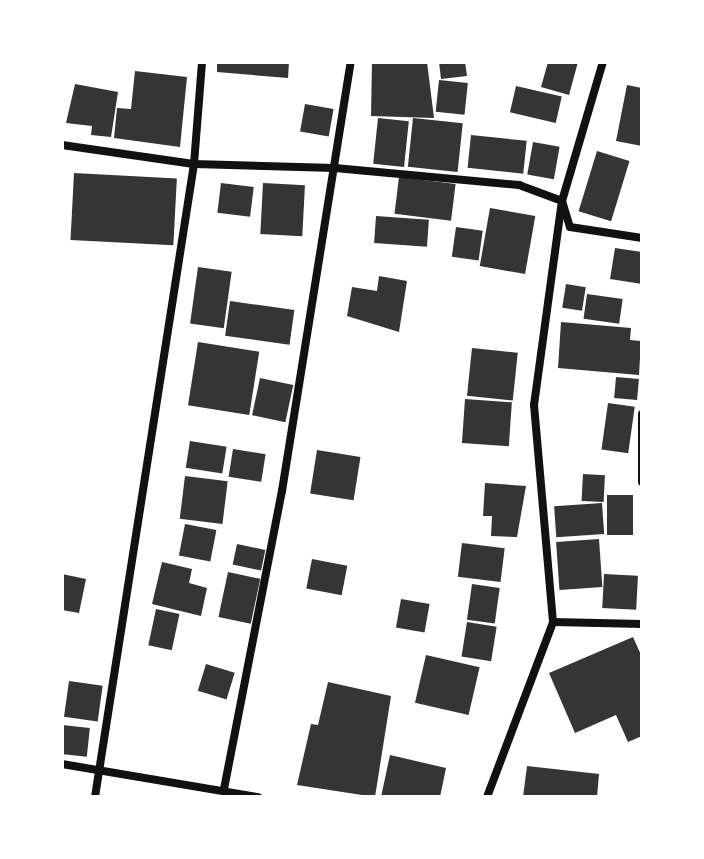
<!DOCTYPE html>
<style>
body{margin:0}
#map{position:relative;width:704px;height:859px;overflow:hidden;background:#fff;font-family:"Archivo Narrow",sans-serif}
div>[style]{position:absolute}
.building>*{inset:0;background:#353535;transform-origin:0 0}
.minor>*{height:8px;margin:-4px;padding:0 4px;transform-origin:4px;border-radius:4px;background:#111}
span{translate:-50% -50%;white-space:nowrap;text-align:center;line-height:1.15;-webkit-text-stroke:8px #fff;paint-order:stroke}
.frame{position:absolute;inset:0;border:64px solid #fff;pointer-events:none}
</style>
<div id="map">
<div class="building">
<div style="clip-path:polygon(217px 62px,289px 62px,288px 78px,217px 72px)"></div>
<div style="clip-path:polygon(372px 62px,427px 62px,434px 118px,371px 116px)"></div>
<div style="clip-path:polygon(439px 62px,465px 62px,467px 76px,441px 79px)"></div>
<div style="clip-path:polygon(548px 62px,578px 62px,569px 95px,541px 87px)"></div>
<div style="clip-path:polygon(135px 71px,187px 77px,180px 147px,114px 138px,117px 108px,131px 109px)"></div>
<div style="left:439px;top:80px;width:29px;height:32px;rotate:6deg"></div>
<div style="clip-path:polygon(75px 84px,118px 92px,111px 137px,91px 135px,92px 126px,66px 123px)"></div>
<div style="clip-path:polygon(627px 85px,642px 88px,642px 146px,616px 141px)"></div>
<div style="left:516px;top:86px;width:47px;height:27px;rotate:13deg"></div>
<div style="left:305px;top:104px;width:29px;height:28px;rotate:10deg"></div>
<div style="left:378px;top:118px;width:31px;height:46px;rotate:6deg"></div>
<div style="left:413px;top:118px;width:50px;height:49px;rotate:6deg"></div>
<div style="left:471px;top:135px;width:56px;height:33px;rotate:6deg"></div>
<div style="left:533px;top:142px;width:27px;height:33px;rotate:10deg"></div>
<div style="left:597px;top:151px;width:34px;height:63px;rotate:17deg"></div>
<div style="left:74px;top:173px;width:103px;height:67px;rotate:3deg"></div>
<div style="left:399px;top:177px;width:57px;height:37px;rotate:7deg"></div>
<div style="left:221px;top:183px;width:33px;height:30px;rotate:7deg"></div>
<div style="left:263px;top:183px;width:42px;height:51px;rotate:3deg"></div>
<div style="left:490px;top:208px;width:46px;height:59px;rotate:10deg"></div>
<div style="left:376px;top:216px;width:53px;height:27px;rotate:4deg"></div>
<div style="left:456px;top:227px;width:27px;height:30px;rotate:8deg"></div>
<div style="clip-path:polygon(615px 248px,642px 252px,642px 284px,610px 279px)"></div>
<div style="left:198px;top:267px;width:34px;height:57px;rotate:8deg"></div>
<div style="clip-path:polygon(379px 276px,407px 281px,399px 332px,347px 316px,352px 287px,377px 291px)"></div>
<div style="left:566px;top:284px;width:20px;height:24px;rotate:9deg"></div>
<div style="left:587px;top:294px;width:36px;height:25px;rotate:8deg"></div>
<div style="left:230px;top:301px;width:65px;height:35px;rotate:8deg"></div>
<div style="clip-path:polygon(561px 322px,631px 328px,630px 340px,641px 341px,639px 375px,558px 368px)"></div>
<div style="left:198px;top:342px;width:62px;height:64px;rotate:9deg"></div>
<div style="left:472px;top:348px;width:46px;height:48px;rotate:6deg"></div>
<div style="left:616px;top:377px;width:23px;height:21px;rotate:5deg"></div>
<div style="left:260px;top:378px;width:34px;height:38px;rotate:12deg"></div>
<div style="left:465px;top:399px;width:47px;height:44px;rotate:4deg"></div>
<div style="left:608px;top:403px;width:27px;height:47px;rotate:8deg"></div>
<div style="left:190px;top:441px;width:37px;height:27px;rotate:9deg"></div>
<div style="left:233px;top:449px;width:33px;height:28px;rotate:9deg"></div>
<div style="left:317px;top:450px;width:44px;height:44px;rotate:9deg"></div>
<div style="left:583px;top:474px;width:22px;height:27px;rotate:3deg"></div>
<div style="left:185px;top:476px;width:43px;height:43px;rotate:7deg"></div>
<div style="clip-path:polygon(485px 483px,526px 486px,517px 537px,491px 536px,492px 516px,483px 516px)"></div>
<div style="left:607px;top:495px;width:26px;height:40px"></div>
<div style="left:602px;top:503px;width:31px;height:48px;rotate:86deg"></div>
<div style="left:185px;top:524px;width:32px;height:32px;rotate:11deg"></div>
<div style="left:599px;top:539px;width:48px;height:43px;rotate:86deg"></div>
<div style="left:462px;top:543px;width:43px;height:34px;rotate:7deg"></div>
<div style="left:237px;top:544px;width:29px;height:21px;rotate:12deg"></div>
<div style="left:312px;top:559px;width:36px;height:30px;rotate:11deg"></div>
<div style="clip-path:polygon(162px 562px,192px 569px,189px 583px,207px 588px,201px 616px,152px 604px)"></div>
<div style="left:228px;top:572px;width:33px;height:46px;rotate:12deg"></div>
<div style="clip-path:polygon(62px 574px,86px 579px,79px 613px,62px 610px)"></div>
<div style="left:604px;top:574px;width:34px;height:34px;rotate:3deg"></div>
<div style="left:472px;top:584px;width:28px;height:36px;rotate:8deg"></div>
<div style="left:401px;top:599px;width:29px;height:29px;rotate:10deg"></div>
<div style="left:156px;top:609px;width:24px;height:37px;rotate:12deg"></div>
<div style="left:467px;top:622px;width:30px;height:35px;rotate:9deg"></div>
<div style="clip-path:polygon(633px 637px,642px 657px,642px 736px,628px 742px,616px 715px,575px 733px,549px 673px)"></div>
<div style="left:426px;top:655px;width:55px;height:49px;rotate:13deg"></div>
<div style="left:206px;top:664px;width:30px;height:28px;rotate:17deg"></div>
<div style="left:69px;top:681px;width:34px;height:36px;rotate:8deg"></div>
<div style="clip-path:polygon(328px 682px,391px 696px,375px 797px,297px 785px,311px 724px,318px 725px)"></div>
<div style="left:62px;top:725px;width:28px;height:29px;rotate:6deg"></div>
<div style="clip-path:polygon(390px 755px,446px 768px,440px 797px,381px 797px)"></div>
<div style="clip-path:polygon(527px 766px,599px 774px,597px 797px,523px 797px)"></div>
</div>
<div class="minor">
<div style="left:62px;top:145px;width:133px;rotate:8.2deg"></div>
<div style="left:194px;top:164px;width:141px;rotate:1.6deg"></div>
<div style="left:335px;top:168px;width:185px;rotate:5.3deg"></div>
<div style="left:519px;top:185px;width:46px;rotate:20.4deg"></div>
<div style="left:562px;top:201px;width:27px;rotate:73deg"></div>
<div style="left:570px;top:227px;width:73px;rotate:8.7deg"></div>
<div style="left:642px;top:414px;width:68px;rotate:90deg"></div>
<div style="left:553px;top:622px;width:89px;rotate:1.3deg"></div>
<div style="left:62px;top:764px;width:199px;rotate:9.6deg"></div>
<div style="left:224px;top:789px;width:304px;rotate:-79deg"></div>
<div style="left:282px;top:491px;width:435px;rotate:-80.9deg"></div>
<div style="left:95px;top:797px;width:641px;rotate:-81.11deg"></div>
<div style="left:194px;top:164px;width:102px;rotate:-85.5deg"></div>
<div style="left:487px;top:797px;width:187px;rotate:-69.3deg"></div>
<div style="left:553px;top:622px;width:218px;rotate:-95deg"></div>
<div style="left:534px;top:405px;width:206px;rotate:-82.2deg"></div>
<div style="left:562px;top:201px;width:145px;rotate:-73.6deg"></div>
</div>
<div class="frame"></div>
</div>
